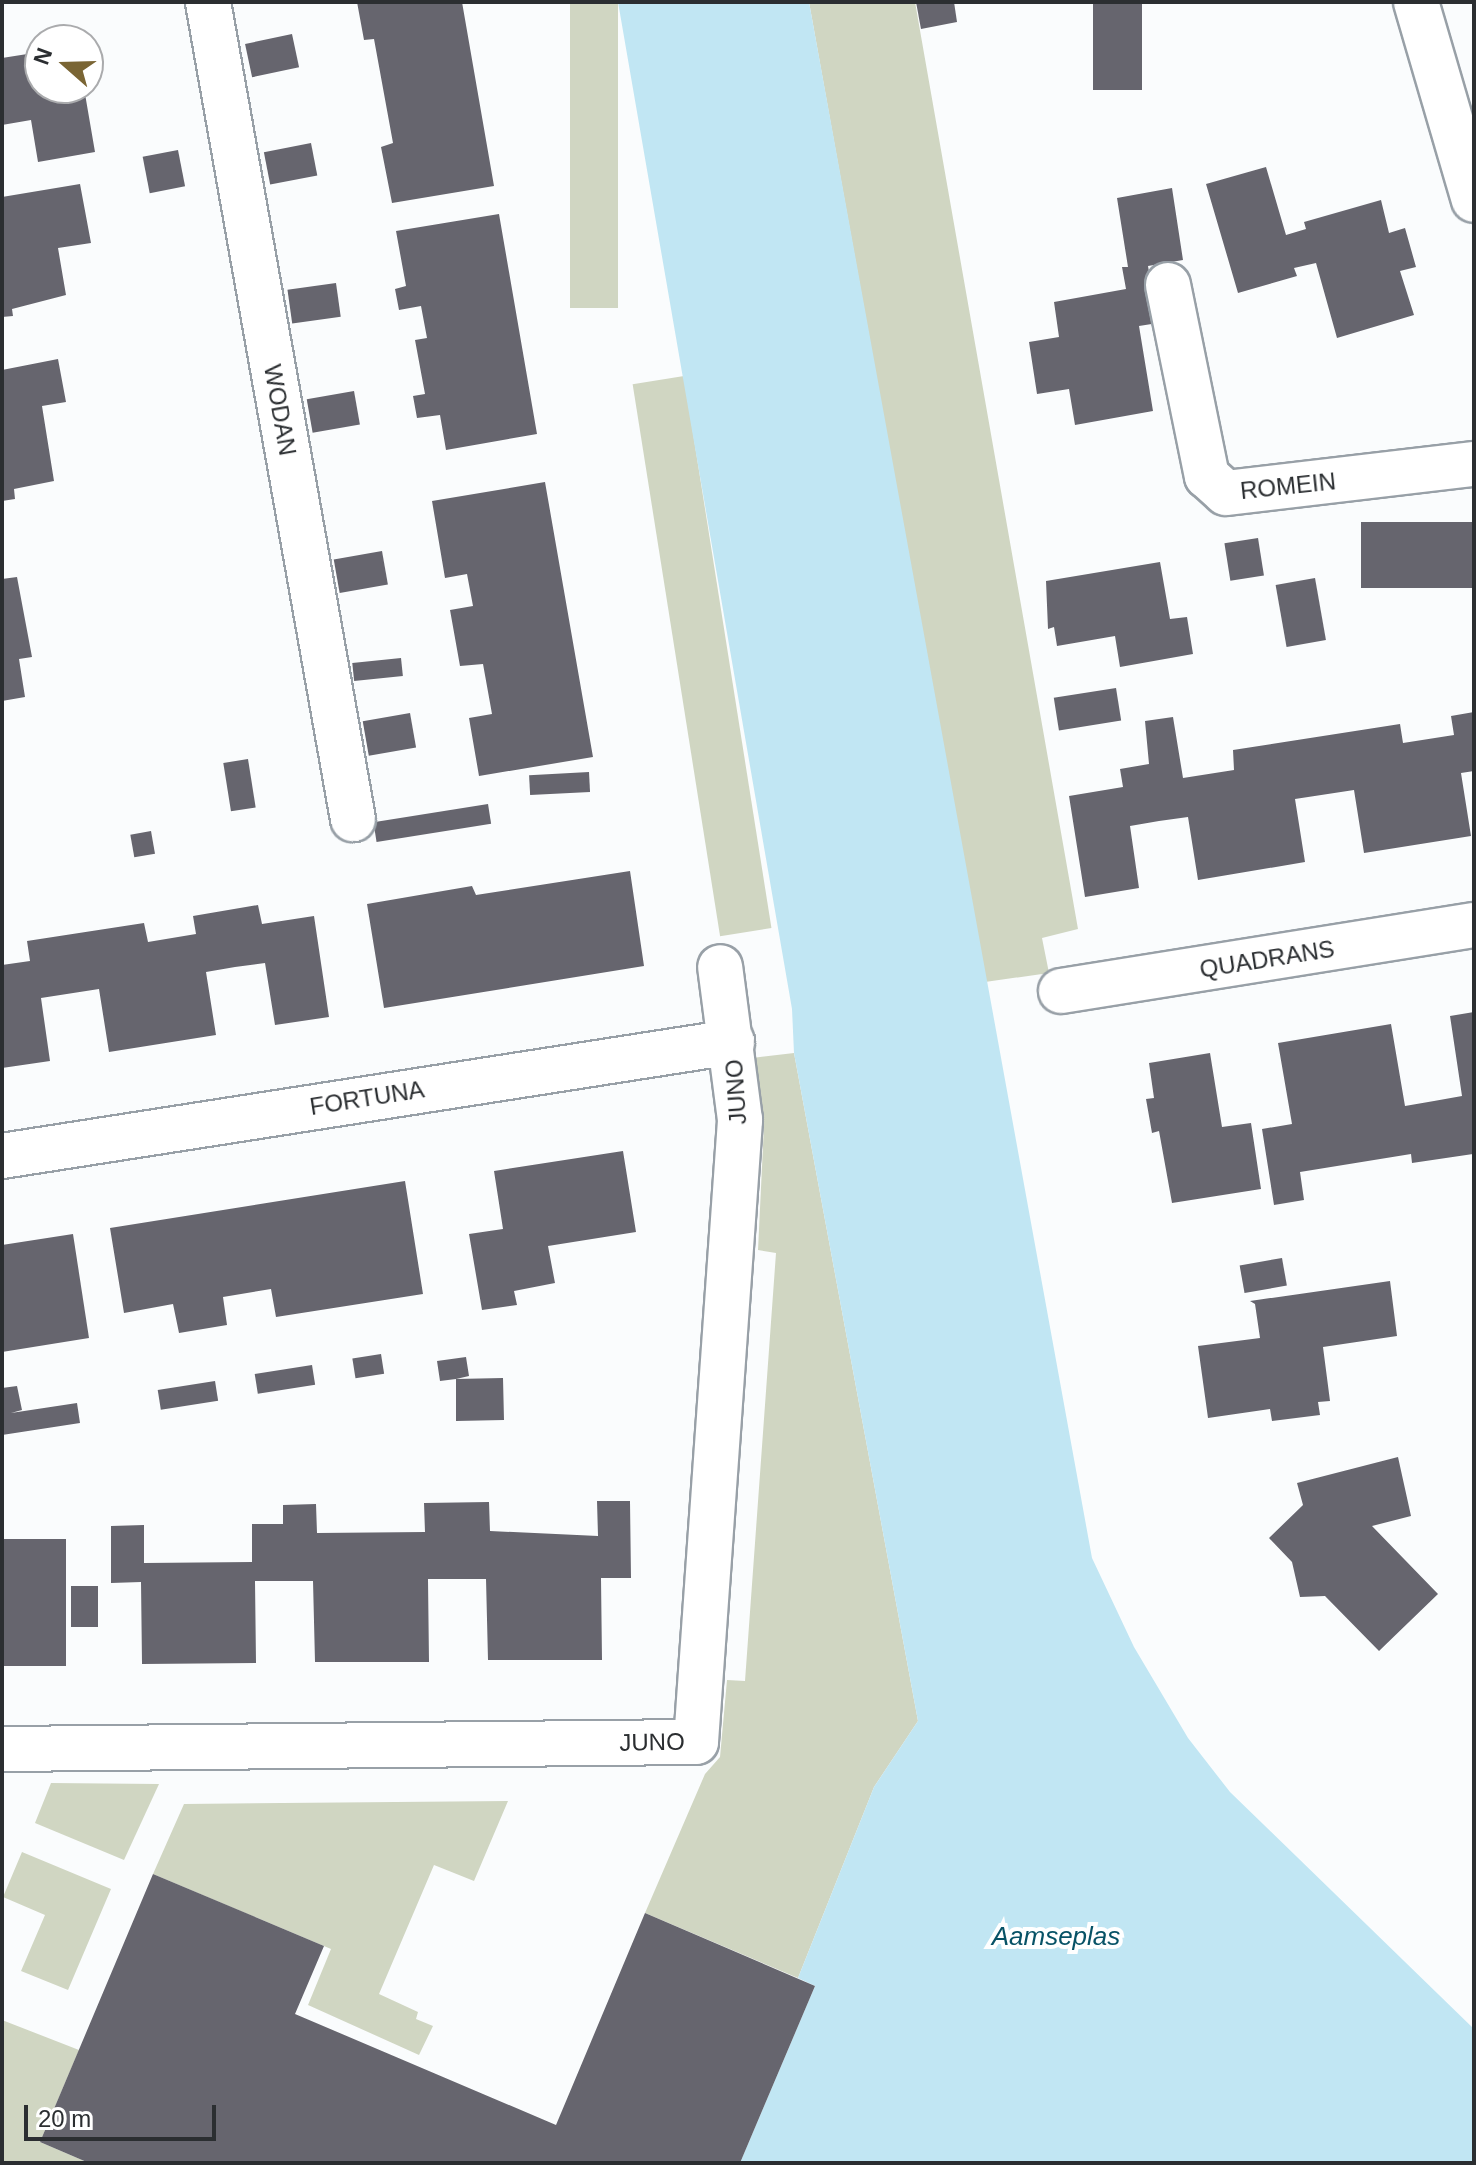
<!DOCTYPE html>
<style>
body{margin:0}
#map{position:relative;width:1476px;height:2165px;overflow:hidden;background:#fafcfd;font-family:Arial,sans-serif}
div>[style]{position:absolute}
.green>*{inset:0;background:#d0d6c2;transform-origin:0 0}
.water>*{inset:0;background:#c1e6f3}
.building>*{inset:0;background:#66656e;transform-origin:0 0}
.roads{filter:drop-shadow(2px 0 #98a0a7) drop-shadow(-2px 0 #98a0a7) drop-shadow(0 2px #98a0a7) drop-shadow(0 -2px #98a0a7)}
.minor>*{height:44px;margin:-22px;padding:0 22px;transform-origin:22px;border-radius:22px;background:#fff}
span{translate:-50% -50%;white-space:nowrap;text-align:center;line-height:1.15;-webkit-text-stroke:8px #fff;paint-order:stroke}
.street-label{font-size:24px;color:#2b2e31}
.water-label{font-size:26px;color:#075266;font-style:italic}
.frame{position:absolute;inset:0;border:4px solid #2b2e31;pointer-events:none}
.north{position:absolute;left:24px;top:24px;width:80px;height:80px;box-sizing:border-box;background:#fff;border:2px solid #aaabad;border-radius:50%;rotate:290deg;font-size:22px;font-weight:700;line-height:32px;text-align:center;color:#2b2e31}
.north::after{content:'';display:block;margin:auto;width:28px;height:36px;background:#7a6534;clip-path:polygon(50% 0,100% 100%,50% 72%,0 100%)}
.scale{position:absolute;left:24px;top:2105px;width:192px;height:36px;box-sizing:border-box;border:4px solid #2b2e31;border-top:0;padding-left:10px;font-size:24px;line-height:28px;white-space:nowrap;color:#2b2e31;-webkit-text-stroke:6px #fff;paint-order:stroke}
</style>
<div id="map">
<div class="green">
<div style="left:570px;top:2px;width:48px;height:306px"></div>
<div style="clip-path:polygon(809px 2px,915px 2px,1078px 929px,1042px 938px,1049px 973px,985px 982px)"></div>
<div style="left:684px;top:376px;width:559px;height:52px;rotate:81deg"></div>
<div style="clip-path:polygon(794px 1053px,918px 1721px,874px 1787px,798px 1978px,645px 1913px,705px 1774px,720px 1757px,727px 1680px,745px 1681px,776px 1253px,758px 1250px,764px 1125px,752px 1058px)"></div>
<div style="clip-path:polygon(51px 1783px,159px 1784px,124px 1860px,35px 1823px)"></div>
<div style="clip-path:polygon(508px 1801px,474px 1881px,434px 1865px,379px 1994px,418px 2012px,416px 2019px,433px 2026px,419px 2055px,308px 2005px,331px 1949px,153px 1874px,184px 1804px)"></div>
<div style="clip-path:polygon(22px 1852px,111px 1889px,68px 1990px,21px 1971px,45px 1915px,3px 1897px)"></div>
<div style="clip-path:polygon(2px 2020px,79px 2050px,40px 2142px,89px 2163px,2px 2161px)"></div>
</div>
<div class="water">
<div style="clip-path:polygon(618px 2px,809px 2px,1092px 1558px,1134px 1647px,1188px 1738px,1230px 1792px,1474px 2029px,1474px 2163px,740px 2163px,815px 1986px,798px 1978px,874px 1787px,918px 1721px,794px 1053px,792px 1009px)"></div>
</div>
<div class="building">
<div style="clip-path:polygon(357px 2px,462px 2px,494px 186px,392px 203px,381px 147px,393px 143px,374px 39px,364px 40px)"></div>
<div style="clip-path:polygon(916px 2px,954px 2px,957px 22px,921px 29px)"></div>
<div style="left:1093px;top:2px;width:49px;height:88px"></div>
<div style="left:292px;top:34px;width:34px;height:48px;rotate:78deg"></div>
<div style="clip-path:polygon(40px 52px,40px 88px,84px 88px,95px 152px,38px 162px,31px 120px,2px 125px,2px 58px)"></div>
<div style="left:311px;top:143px;width:33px;height:48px;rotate:79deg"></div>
<div style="left:178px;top:150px;width:37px;height:36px;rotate:79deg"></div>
<div style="clip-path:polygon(1266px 167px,1286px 235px,1306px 229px,1304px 222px,1381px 200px,1389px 233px,1405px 228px,1416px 267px,1400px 271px,1414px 315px,1337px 338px,1316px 263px,1294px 268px,1297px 276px,1238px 293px,1206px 184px)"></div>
<div style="clip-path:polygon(80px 184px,91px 243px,58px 248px,66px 295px,12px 309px,13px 316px,2px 317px,2px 197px)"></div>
<div style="clip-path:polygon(1172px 188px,1183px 260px,1148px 266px,1158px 323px,1139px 326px,1153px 411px,1075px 425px,1069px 389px,1037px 394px,1029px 342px,1059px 337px,1054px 302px,1126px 289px,1122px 267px,1128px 267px,1117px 198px)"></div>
<div style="clip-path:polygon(499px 214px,537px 434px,446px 450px,440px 415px,417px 418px,413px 396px,425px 394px,415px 340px,427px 338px,421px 306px,399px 310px,395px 289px,406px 286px,396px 231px)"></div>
<div style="left:336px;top:283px;width:34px;height:49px;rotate:82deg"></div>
<div style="clip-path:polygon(58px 359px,66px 402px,42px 406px,54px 481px,14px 489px,15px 499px,2px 501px,2px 370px)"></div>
<div style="left:354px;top:391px;width:34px;height:48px;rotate:80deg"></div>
<div style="clip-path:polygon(545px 482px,593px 757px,479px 776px,469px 718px,492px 714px,483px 664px,460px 666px,450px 610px,473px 606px,467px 574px,445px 578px,432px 501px)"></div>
<div style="left:1474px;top:522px;width:66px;height:113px;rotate:90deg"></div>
<div style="left:1258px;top:538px;width:38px;height:34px;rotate:81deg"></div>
<div style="left:382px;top:551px;width:34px;height:49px;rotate:80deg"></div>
<div style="clip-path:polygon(1160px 562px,1170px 619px,1187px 617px,1193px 654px,1120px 667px,1115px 636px,1057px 646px,1054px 627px,1048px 629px,1046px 581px)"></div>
<div style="clip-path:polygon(17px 577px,32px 657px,19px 659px,25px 697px,2px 701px,2px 579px)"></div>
<div style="left:1315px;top:578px;width:63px;height:40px;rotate:80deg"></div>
<div style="left:401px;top:658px;width:18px;height:49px;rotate:84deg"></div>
<div style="left:1116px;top:688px;width:33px;height:63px;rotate:81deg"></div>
<div style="clip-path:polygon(1474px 712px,1474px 771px,1461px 773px,1471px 836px,1364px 853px,1354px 790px,1295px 799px,1305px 862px,1198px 880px,1188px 817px,1159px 821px,1130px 826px,1139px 888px,1085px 897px,1069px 796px,1123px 787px,1120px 769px,1149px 764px,1145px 721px,1173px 717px,1183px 778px,1234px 770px,1233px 750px,1400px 724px,1403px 743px,1454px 735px,1451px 716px)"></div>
<div style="left:410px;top:713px;width:35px;height:48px;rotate:80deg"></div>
<div style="left:248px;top:759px;width:49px;height:25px;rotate:81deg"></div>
<div style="left:589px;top:772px;width:20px;height:60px;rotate:87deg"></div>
<div style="left:488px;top:804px;width:20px;height:116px;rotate:81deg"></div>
<div style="left:151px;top:831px;width:23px;height:21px;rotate:80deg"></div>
<div style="clip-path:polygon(630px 871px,644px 966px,384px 1008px,367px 904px,472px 886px,476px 895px)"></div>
<div style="clip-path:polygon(258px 905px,262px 924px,314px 916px,329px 1017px,275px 1025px,265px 963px,235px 967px,206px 972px,216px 1035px,109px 1052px,99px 989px,41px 998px,50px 1061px,2px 1068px,2px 965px,30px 961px,27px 941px,144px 923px,148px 942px,196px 934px,193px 916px)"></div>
<div style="clip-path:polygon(1474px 1012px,1473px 1154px,1412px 1163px,1411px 1154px,1300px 1172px,1304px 1200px,1274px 1205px,1262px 1129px,1292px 1124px,1278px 1043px,1391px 1024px,1405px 1106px,1434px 1101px,1462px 1096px,1450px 1016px)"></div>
<div style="clip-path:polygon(1210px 1053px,1222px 1127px,1251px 1123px,1261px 1189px,1172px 1203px,1159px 1131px,1152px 1133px,1146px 1099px,1154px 1098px,1149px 1063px)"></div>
<div style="clip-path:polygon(623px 1151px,636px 1232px,548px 1246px,555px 1283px,514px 1291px,517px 1305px,482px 1310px,469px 1234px,503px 1229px,494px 1171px)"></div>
<div style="clip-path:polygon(405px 1181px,423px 1294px,276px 1317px,271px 1289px,223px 1297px,227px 1325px,179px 1333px,173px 1304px,124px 1313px,110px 1228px)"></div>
<div style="clip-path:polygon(73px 1234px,89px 1338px,2px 1352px,2px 1245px)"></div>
<div style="left:1282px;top:1258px;width:28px;height:43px;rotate:80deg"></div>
<div style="clip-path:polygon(1390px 1281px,1397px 1336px,1323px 1347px,1330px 1401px,1318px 1402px,1320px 1415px,1272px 1421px,1270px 1409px,1208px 1418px,1198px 1346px,1260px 1338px,1255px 1304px,1250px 1301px)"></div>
<div style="left:381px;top:1354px;width:20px;height:29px;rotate:81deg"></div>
<div style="clip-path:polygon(466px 1357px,469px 1376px,456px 1379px,503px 1378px,504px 1420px,456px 1421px,456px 1379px,440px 1381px,437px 1361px)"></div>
<div style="left:312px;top:1365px;width:20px;height:58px;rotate:81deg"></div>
<div style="left:215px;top:1381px;width:20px;height:58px;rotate:81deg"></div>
<div style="clip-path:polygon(17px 1386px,22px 1410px,11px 1413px,77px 1403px,80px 1423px,2px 1435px,2px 1388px)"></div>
<div style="clip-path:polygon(1398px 1457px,1411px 1516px,1372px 1526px,1438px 1594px,1379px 1651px,1325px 1596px,1300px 1597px,1292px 1562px,1269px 1538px,1303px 1505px,1297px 1483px)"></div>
<div style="clip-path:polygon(597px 1501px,630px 1501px,631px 1578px,601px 1578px,602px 1660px,488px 1660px,486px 1579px,428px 1579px,429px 1662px,315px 1662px,313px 1581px,255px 1581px,256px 1663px,142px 1664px,141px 1582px,111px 1583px,111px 1526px,144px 1525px,144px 1563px,252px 1562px,252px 1524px,283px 1524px,283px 1505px,316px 1504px,317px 1533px,425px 1532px,424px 1503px,489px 1502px,490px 1531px,598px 1536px)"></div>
<div style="left:2px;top:1539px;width:64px;height:127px"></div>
<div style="left:71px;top:1586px;width:27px;height:41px"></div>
<div style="clip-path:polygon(153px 1874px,324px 1946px,295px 2014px,556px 2125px,645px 1913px,815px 1986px,740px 2163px,89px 2163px,40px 2142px)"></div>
</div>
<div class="roads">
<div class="minor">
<div style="left:208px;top:2px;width:830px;rotate:79.94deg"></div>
<div style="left:1416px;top:2px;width:206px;rotate:73.7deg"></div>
<div style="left:1168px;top:285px;width:195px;rotate:78.5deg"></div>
<div style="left:1207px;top:476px;width:25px;rotate:42deg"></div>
<div style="left:1226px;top:493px;width:250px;rotate:-6.7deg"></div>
<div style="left:1061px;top:991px;width:418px;rotate:-9.1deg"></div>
<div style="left:2px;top:1156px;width:739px;rotate:-8.88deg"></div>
<div style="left:2px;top:1749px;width:694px;rotate:-0.58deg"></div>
<div style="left:696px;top:1742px;width:624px;rotate:-85.95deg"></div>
<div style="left:740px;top:1120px;width:154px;rotate:-97.4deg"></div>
</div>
</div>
<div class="street-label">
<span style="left:280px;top:410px;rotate:80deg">WODAN</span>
<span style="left:1288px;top:486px;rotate:-6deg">ROMEIN</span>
<span style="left:1267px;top:959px;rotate:-9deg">QUADRANS</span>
<span style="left:736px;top:1092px;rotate:-94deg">JUNO</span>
<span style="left:367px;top:1098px;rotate:-9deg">FORTUNA</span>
<span style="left:652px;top:1742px;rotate:-1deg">JUNO</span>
</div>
<div class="water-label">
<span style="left:1056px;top:1937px">Aamseplas</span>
</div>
<div class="frame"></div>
<div class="north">N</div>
<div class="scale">20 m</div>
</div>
